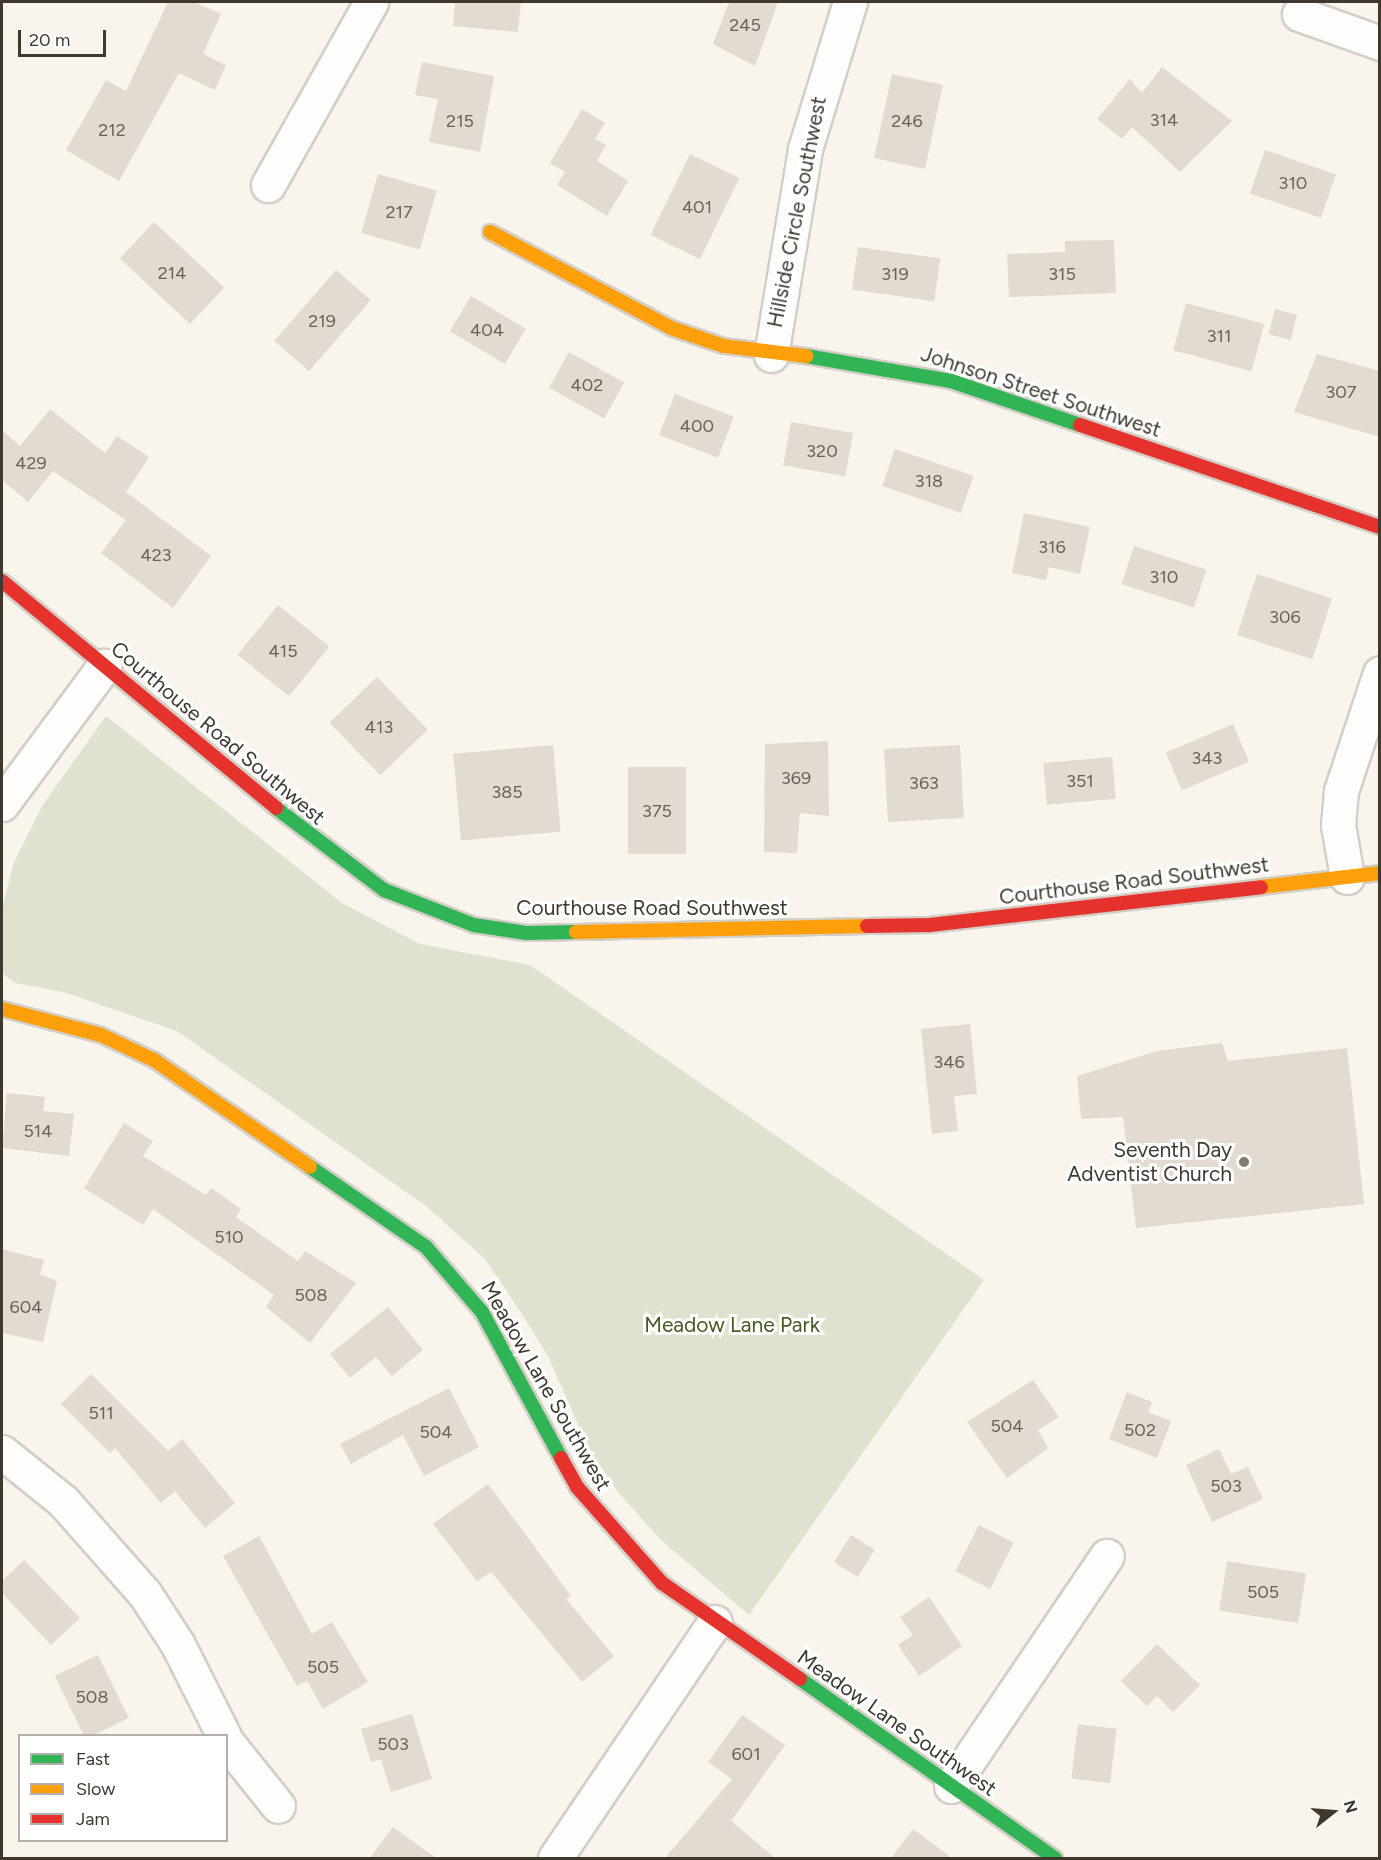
<!DOCTYPE html>
<style>
body{margin:0}
#map{position:relative;width:1381px;height:1860px;overflow:hidden;background:#f9f4ec;font-family:Figtree,sans-serif}
div>[style]{position:absolute}
.green>*{inset:0;background:#dee2ce}
.building>*{inset:0;background:#e3dad2;transform-origin:0 0}
.roads{filter:drop-shadow(2px 0 #d3cec6) drop-shadow(-2px 0 #d3cec6) drop-shadow(0 2px #d3cec6) drop-shadow(0 -2px #d3cec6)}
.street>*{height:33px;margin:-16.5px;padding:0 16.5px;transform-origin:16.5px;border-radius:16.5px;background:#fefdfc}
.fast>*{height:14px;margin:-7px;padding:0 7px;transform-origin:7px;border-radius:7px;background:#30b455}
.slow>*{height:14px;margin:-7px;padding:0 7px;transform-origin:7px;border-radius:7px;background:#ff9f0a}
.jam>*{height:14px;margin:-7px;padding:0 7px;transform-origin:7px;border-radius:7px;background:#e5322d}
.dots>*{width:16px;height:16px;translate:-50% -50%;box-sizing:border-box;border:3px solid #fff;border-radius:50%}
span{translate:-50% -50%;white-space:nowrap;text-align:center;line-height:1.15;-webkit-text-stroke:6px #fff;paint-order:stroke}
.number-label{font-size:18px;color:#6a625a}
.number-label span{-webkit-text-stroke-width:0}
.street-label{font-size:21px;color:#3f382f}
.poi-label{font-size:21px;color:#3f382f}
.right{translate:-100% -50%;text-align:right}
.park-label{font-size:21px;color:#475a24}
.frame{position:absolute;inset:0;border:3px solid #3f382f;pointer-events:none}
.legend{position:absolute;left:18px;top:1734px;width:210px;height:108px;box-sizing:border-box;background:#fff;border:2px solid #b2afac;margin:0;padding:8px 10px;list-style:none;font-size:18px;color:#3f382f}
.legend li{display:flex;align-items:center;gap:12px;height:30px}
.legend b{width:30px;border:2px solid #b2afac}
.north{position:absolute;left:1303px;top:1782px;width:60px;height:60px;-webkit-text-stroke:4px #fff;paint-order:stroke;rotate:73deg;font-size:16px;font-weight:700;line-height:24px;text-align:center;color:#3f382f}
.north::after{content:'';display:block;margin:auto;width:21px;height:27px;background:#3f382f;clip-path:polygon(50% 0,100% 100%,50% 72%,0 100%)}
.scale{position:absolute;left:18px;top:30px;width:88px;height:27px;box-sizing:border-box;border:3px solid #3f382f;border-top:0;padding-left:8px;font-size:18px;line-height:21px;white-space:nowrap;color:#3f382f;-webkit-text-stroke:4px #fff;paint-order:stroke}
</style>
<div id="map">
<div class="green">
<div style="clip-path:polygon(106px 716px,342px 903px,420px 944px,530px 965px,984px 1280px,749px 1615px,661px 1540px,618px 1492px,589px 1449px,548px 1356px,522px 1314px,485px 1259px,426px 1206px,177px 1031px,63px 992px,15px 983px,2px 973px,2px 909px,14px 862px,42px 806px)"></div>
</div>
<div class="building">
<div style="clip-path:polygon(168px 2px,194px 2px,221px 14px,203px 54px,226px 65px,215px 90px,179px 73px,119px 181px,66px 150px,106px 80px,126px 91px)"></div>
<div style="clip-path:polygon(455px 2px,521px 2px,518px 32px,453px 26px)"></div>
<div style="clip-path:polygon(729px 2px,778px 2px,755px 66px,713px 44px)"></div>
<div style="clip-path:polygon(422px 62px,494px 76px,480px 152px,429px 142px,438px 99px,415px 95px)"></div>
<div style="clip-path:polygon(1162px 67px,1232px 121px,1180px 172px,1132px 127px,1122px 139px,1097px 119px,1130px 79px,1142px 93px)"></div>
<div style="left:892px;top:74px;width:52px;height:86px;rotate:12deg"></div>
<div style="clip-path:polygon(582px 109px,605px 123px,595px 139px,606px 145px,597px 161px,628px 181px,607px 216px,557px 185px,565px 172px,550px 163px)"></div>
<div style="left:1265px;top:150px;width:75px;height:46px;rotate:19deg"></div>
<div style="left:690px;top:154px;width:55px;height:90px;rotate:26deg"></div>
<div style="left:378px;top:174px;width:61px;height:61px;rotate:16deg"></div>
<div style="left:154px;top:222px;width:96px;height:50px;rotate:43deg"></div>
<div style="clip-path:polygon(1114px 240px,1116px 293px,1009px 297px,1007px 254px,1065px 252px,1065px 241px)"></div>
<div style="left:858px;top:247px;width:83px;height:43px;rotate:8deg"></div>
<div style="left:336px;top:270px;width:46px;height:94px;rotate:41deg"></div>
<div style="left:471px;top:296px;width:64px;height:41px;rotate:31deg"></div>
<div style="left:1186px;top:303px;width:81px;height:49px;rotate:15deg"></div>
<div style="left:1275px;top:309px;width:23px;height:26px;rotate:15deg"></div>
<div style="left:569px;top:352px;width:63px;height:41px;rotate:29deg"></div>
<div style="clip-path:polygon(1317px 354px,1380px 371px,1380px 437px,1294px 412px)"></div>
<div style="left:675px;top:394px;width:63px;height:44px;rotate:21deg"></div>
<div style="clip-path:polygon(50px 409px,105px 453px,117px 436px,149px 457px,126px 492px,211px 556px,173px 608px,101px 553px,126px 520px,53px 471px,28px 502px,2px 480px,2px 430px,20px 446px)"></div>
<div style="left:791px;top:422px;width:63px;height:44px;rotate:10deg"></div>
<div style="left:895px;top:449px;width:83px;height:39px;rotate:19deg"></div>
<div style="clip-path:polygon(1024px 513px,1090px 527px,1080px 574px,1049px 567px,1046px 580px,1012px 573px)"></div>
<div style="left:1134px;top:546px;width:76px;height:40px;rotate:18deg"></div>
<div style="left:1257px;top:574px;width:79px;height:64px;rotate:18deg"></div>
<div style="left:278px;top:605px;width:66px;height:64px;rotate:39deg"></div>
<div style="left:377px;top:677px;width:73px;height:66px;rotate:46deg"></div>
<div style="left:1233px;top:724px;width:41px;height:73px;rotate:67deg"></div>
<div style="clip-path:polygon(828px 741px,829px 816px,800px 813px,797px 853px,764px 852px,765px 744px)"></div>
<div style="left:553px;top:745px;width:87px;height:100px;rotate:85deg"></div>
<div style="left:960px;top:745px;width:73px;height:76px;rotate:87deg"></div>
<div style="left:1112px;top:757px;width:42px;height:69px;rotate:85deg"></div>
<div style="left:686px;top:767px;width:87px;height:58px;rotate:90deg"></div>
<div style="clip-path:polygon(970px 1024px,977px 1094px,954px 1096px,958px 1131px,932px 1134px,921px 1029px)"></div>
<div style="clip-path:polygon(1222px 1043px,1228px 1061px,1347px 1048px,1364px 1204px,1136px 1228px,1123px 1117px,1081px 1119px,1077px 1076px,1157px 1051px)"></div>
<div style="clip-path:polygon(7px 1093px,45px 1097px,43px 1111px,74px 1114px,69px 1156px,2px 1148px)"></div>
<div style="clip-path:polygon(124px 1123px,153px 1141px,143px 1156px,206px 1195px,211px 1188px,241px 1209px,236px 1217px,298px 1261px,305px 1251px,356px 1283px,310px 1343px,266px 1307px,274px 1295px,153px 1209px,143px 1225px,84px 1188px)"></div>
<div style="clip-path:polygon(2px 1249px,44px 1260px,40px 1274px,57px 1281px,43px 1342px,2px 1333px)"></div>
<div style="clip-path:polygon(388px 1307px,423px 1350px,392px 1376px,376px 1357px,350px 1378px,330px 1354px)"></div>
<div style="clip-path:polygon(91px 1374px,168px 1451px,182px 1439px,235px 1503px,205px 1528px,175px 1491px,161px 1503px,115px 1448px,110px 1453px,61px 1404px)"></div>
<div style="clip-path:polygon(1033px 1380px,1059px 1417px,1038px 1430px,1048px 1448px,1007px 1478px,967px 1422px)"></div>
<div style="clip-path:polygon(449px 1388px,479px 1447px,424px 1476px,403px 1435px,351px 1464px,340px 1444px)"></div>
<div style="clip-path:polygon(1127px 1392px,1152px 1402px,1148px 1412px,1171px 1421px,1157px 1458px,1109px 1439px)"></div>
<div style="clip-path:polygon(1219px 1449px,1231px 1474px,1248px 1467px,1263px 1499px,1212px 1522px,1186px 1465px)"></div>
<div style="clip-path:polygon(488px 1484px,571px 1596px,566px 1599px,614px 1656px,582px 1682px,491px 1572px,477px 1581px,433px 1524px)"></div>
<div style="left:979px;top:1525px;width:39px;height:52px;rotate:27deg"></div>
<div style="left:851px;top:1535px;width:28px;height:32px;rotate:32deg"></div>
<div style="clip-path:polygon(259px 1536px,312px 1634px,332px 1622px,368px 1682px,323px 1709px,307px 1681px,297px 1686px,223px 1556px)"></div>
<div style="clip-path:polygon(24px 1560px,80px 1618px,51px 1645px,2px 1593px,2px 1581px)"></div>
<div style="left:1227px;top:1561px;width:80px;height:50px;rotate:9deg"></div>
<div style="clip-path:polygon(929px 1597px,962px 1646px,919px 1676px,898px 1645px,913px 1635px,900px 1617px)"></div>
<div style="clip-path:polygon(1157px 1644px,1200px 1685px,1173px 1712px,1157px 1696px,1147px 1706px,1121px 1681px)"></div>
<div style="left:98px;top:1655px;width:70px;height:48px;rotate:64deg"></div>
<div style="clip-path:polygon(412px 1714px,432px 1779px,391px 1792px,381px 1759px,371px 1762px,361px 1729px)"></div>
<div style="clip-path:polygon(742px 1715px,785px 1745px,731px 1821px,775px 1858px,665px 1858px,732px 1779px,708px 1762px)"></div>
<div style="left:1078px;top:1724px;width:39px;height:55px;rotate:7deg"></div>
<div style="clip-path:polygon(393px 1827px,436px 1858px,370px 1858px)"></div>
<div style="clip-path:polygon(913px 1829px,952px 1858px,891px 1858px)"></div>
</div>
<div class="roads">
<div class="street">
<div style="left:1299px;top:14px;width:86px;rotate:19.7deg"></div>
<div style="left:268px;top:185px;width:210px;rotate:-60.6deg"></div>
<div style="left:771px;top:355px;width:209px;rotate:-80.6deg"></div>
<div style="left:805px;top:149px;width:154px;rotate:-73deg"></div>
<div style="left:2px;top:804px;width:172px;rotate:-53.5deg"></div>
<div style="left:1347px;top:877px;width:53px;rotate:-99.8deg"></div>
<div style="left:1338px;top:825px;width:34px;rotate:-85deg"></div>
<div style="left:1341px;top:791px;width:124px;rotate:-71.7deg"></div>
<div style="left:2px;top:1452px;width:78px;rotate:38.8deg"></div>
<div style="left:63px;top:1501px;width:124px;rotate:48.6deg"></div>
<div style="left:145px;top:1594px;width:59px;rotate:56.9deg"></div>
<div style="left:177px;top:1643px;width:104px;rotate:63.2deg"></div>
<div style="left:226px;top:1741px;width:83px;rotate:51.3deg"></div>
<div style="left:951px;top:1786px;width:278px;rotate:-55.9deg"></div>
<div style="left:555px;top:1858px;width:285px;rotate:-55.9deg"></div>
</div>
<div class="fast">
<div style="left:806px;top:356px;width:147px;rotate:9.8deg"></div>
<div style="left:951px;top:381px;width:136px;rotate:18.8deg"></div>
<div style="left:276px;top:808px;width:136px;rotate:37.2deg"></div>
<div style="left:384px;top:890px;width:97px;rotate:21.3deg"></div>
<div style="left:474px;top:925px;width:53px;rotate:8.7deg"></div>
<div style="left:526px;top:933px;width:50px;rotate:-1.1deg"></div>
<div style="left:310px;top:1167px;width:141px;rotate:34.6deg"></div>
<div style="left:426px;top:1247px;width:86px;rotate:49.3deg"></div>
<div style="left:482px;top:1312px;width:166px;rotate:61.6deg"></div>
<div style="left:800px;top:1679px;width:312px;rotate:35.1deg"></div>
</div>
<div class="slow">
<div style="left:490px;top:232px;width:205px;rotate:27.9deg"></div>
<div style="left:671px;top:328px;width:56px;rotate:18.8deg"></div>
<div style="left:724px;top:346px;width:83px;rotate:7deg"></div>
<div style="left:1261px;top:887px;width:120px;rotate:-6.7deg"></div>
<div style="left:576px;top:932px;width:291px;rotate:-1.2deg"></div>
<div style="left:2px;top:1009px;width:102px;rotate:14.7deg"></div>
<div style="left:101px;top:1035px;width:59px;rotate:25.3deg"></div>
<div style="left:154px;top:1060px;width:189px;rotate:34.4deg"></div>
</div>
<div class="jam">
<div style="left:1080px;top:425px;width:317px;rotate:18.8deg"></div>
<div style="left:2px;top:581px;width:356px;rotate:39.6deg"></div>
<div style="left:867px;top:926px;width:63px;rotate:-0.9deg"></div>
<div style="left:930px;top:925px;width:333px;rotate:-6.5deg"></div>
<div style="left:561px;top:1458px;width:33px;rotate:61deg"></div>
<div style="left:577px;top:1487px;width:128px;rotate:48.5deg"></div>
<div style="left:662px;top:1583px;width:168px;rotate:34.8deg"></div>
</div>
</div>
<div class="dots">
<div style="left:1244px;top:1162px;background:#807a71"></div>
</div>
<div class="number-label">
<span style="left:745px;top:25px">245</span>
<span style="left:1164px;top:120px">314</span>
<span style="left:460px;top:121px">215</span>
<span style="left:907px;top:121px">246</span>
<span style="left:112px;top:130px">212</span>
<span style="left:1293px;top:183px">310</span>
<span style="left:697px;top:207px">401</span>
<span style="left:399px;top:212px">217</span>
<span style="left:172px;top:273px">214</span>
<span style="left:895px;top:274px">319</span>
<span style="left:1062px;top:274px">315</span>
<span style="left:322px;top:321px">219</span>
<span style="left:487px;top:330px">404</span>
<span style="left:1219px;top:336px">311</span>
<span style="left:587px;top:385px">402</span>
<span style="left:1341px;top:392px">307</span>
<span style="left:697px;top:426px">400</span>
<span style="left:822px;top:451px">320</span>
<span style="left:31px;top:463px">429</span>
<span style="left:929px;top:481px">318</span>
<span style="left:1052px;top:547px">316</span>
<span style="left:156px;top:555px">423</span>
<span style="left:1164px;top:577px">310</span>
<span style="left:1285px;top:617px">306</span>
<span style="left:283px;top:651px">415</span>
<span style="left:379px;top:727px">413</span>
<span style="left:1207px;top:758px">343</span>
<span style="left:796px;top:778px">369</span>
<span style="left:1080px;top:781px">351</span>
<span style="left:924px;top:783px">363</span>
<span style="left:507px;top:792px">385</span>
<span style="left:657px;top:811px">375</span>
<span style="left:949px;top:1062px">346</span>
<span style="left:38px;top:1131px">514</span>
<span style="left:229px;top:1237px">510</span>
<span style="left:311px;top:1295px">508</span>
<span style="left:26px;top:1307px">604</span>
<span style="left:101px;top:1413px">511</span>
<span style="left:1007px;top:1426px">504</span>
<span style="left:1140px;top:1430px">502</span>
<span style="left:436px;top:1432px">504</span>
<span style="left:1226px;top:1486px">503</span>
<span style="left:1263px;top:1592px">505</span>
<span style="left:323px;top:1667px">505</span>
<span style="left:92px;top:1697px">508</span>
<span style="left:393px;top:1744px">503</span>
<span style="left:746px;top:1754px">601</span>
</div>
<div class="street-label">
<span style="left:797px;top:212px;rotate:-79deg">Hillside Circle Southwest</span>
<span style="left:1041px;top:392px;rotate:18deg">Johnson Street Southwest</span>
<span style="left:218px;top:733px;rotate:40deg">Courthouse Road Southwest</span>
<span style="left:1134px;top:881px;rotate:-7deg">Courthouse Road Southwest</span>
<span style="left:652px;top:908px">Courthouse Road Southwest</span>
<span style="left:546px;top:1386px;rotate:60deg">Meadow Lane Southwest</span>
<span style="left:897px;top:1723px;rotate:35deg">Meadow Lane Southwest</span>
</div>
<div class="poi-label">
<span class="right" style="left:1232px;top:1162px">Seventh Day<br>Adventist Church</span>
</div>
<div class="park-label">
<span style="left:732px;top:1325px">Meadow Lane Park</span>
</div>
<div class="frame"></div>
<ul class="legend">
<li><b style="height:8px;background:#30b455"></b>Fast</li>
<li><b style="height:8px;background:#ff9f0a"></b>Slow</li>
<li><b style="height:8px;background:#e5322d"></b>Jam</li>
</ul>
<div class="north">N</div>
<div class="scale">20 m</div>
</div>
